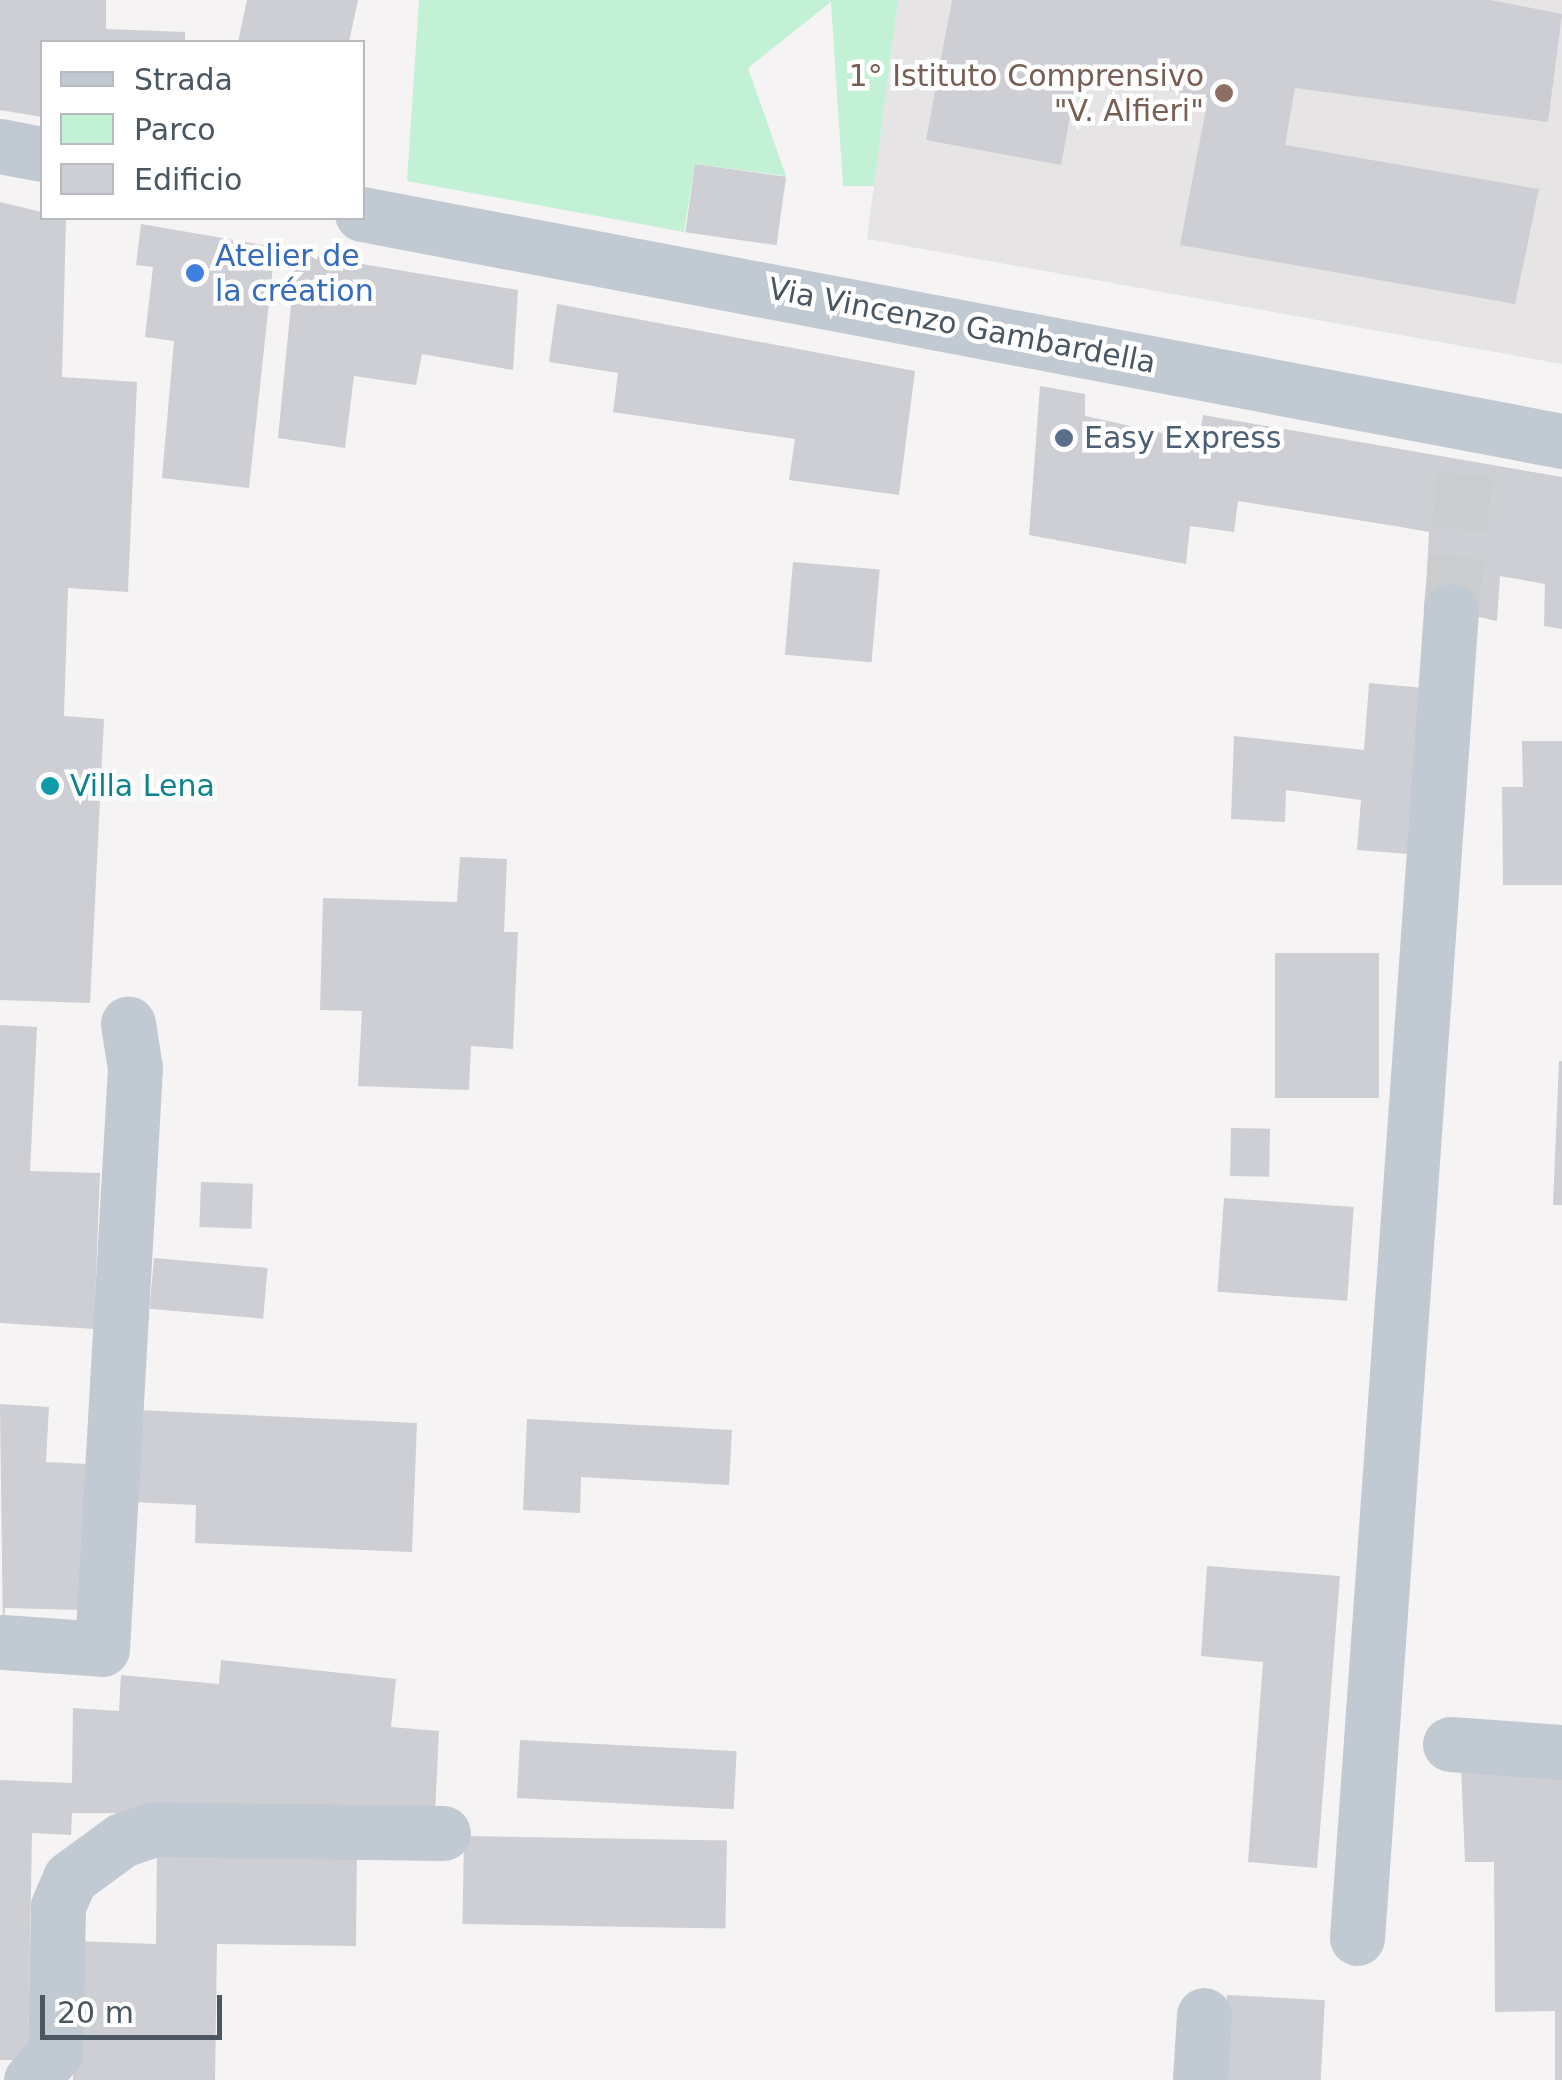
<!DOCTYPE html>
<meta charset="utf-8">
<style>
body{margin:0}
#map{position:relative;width:1562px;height:2080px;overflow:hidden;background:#f5f3f3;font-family:"DejaVu Sans",sans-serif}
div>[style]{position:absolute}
.education>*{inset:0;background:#e6e4e5}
.green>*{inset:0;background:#c3f1d5}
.building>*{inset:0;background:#cdcfd5;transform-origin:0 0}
.minor-tunnel>*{height:55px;margin-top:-27.5px;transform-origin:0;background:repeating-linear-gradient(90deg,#caccce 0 55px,transparent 0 83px)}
.minor>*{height:55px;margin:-27.5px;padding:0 27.5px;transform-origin:27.5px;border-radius:27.5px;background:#c1cad2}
.dots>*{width:28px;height:28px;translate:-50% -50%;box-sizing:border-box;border:5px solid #fff;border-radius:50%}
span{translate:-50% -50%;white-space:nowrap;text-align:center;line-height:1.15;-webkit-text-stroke:9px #fff;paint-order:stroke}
.education-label{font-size:30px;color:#785e54}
.right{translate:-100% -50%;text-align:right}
.shop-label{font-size:30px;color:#366cbe}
.left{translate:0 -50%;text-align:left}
.street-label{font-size:30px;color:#4a5661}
.service-label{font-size:30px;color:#4e5e75}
.culture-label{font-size:30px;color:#0d838f}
.legend{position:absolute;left:40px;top:40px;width:325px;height:180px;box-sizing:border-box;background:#fff;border:2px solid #b7bbc0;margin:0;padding:12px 18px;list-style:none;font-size:30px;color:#4a5661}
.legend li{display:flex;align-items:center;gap:20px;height:50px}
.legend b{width:50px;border:2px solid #b7bbc0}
.scale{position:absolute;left:40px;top:1995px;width:182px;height:45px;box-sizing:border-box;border:5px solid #4a5661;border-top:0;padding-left:12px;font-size:30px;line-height:35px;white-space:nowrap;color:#4a5661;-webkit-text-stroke:8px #fff;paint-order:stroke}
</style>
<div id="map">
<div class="education">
<div style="clip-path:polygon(898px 0,1562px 0,1562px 364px,867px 239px)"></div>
</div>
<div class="green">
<div style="clip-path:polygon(419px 0,898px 0,874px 186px,843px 186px,831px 2px,748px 68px,786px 176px,695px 164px,684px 232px,407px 181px)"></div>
</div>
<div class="building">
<div style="clip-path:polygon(0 0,106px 0,106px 29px,185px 32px,185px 42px,42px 42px,42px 117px,0 110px)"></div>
<div style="clip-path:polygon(247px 0,358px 0,349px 42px,238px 42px)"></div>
<div style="clip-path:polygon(952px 0,1490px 0,1562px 14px,1548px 122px,1295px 88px,1285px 145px,1539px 189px,1515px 304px,1180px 245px,1208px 98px,1078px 73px,1061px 165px,926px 140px)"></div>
<div style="left:695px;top:164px;width:92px;height:69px;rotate:8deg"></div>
<div style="clip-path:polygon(0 202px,66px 218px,62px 377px,137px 382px,128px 592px,68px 588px,64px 716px,104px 719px,90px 1003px,0 1000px)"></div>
<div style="clip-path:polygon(141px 224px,275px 247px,249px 488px,162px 478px,174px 341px,145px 337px,153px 267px,136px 265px)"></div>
<div style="clip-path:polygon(296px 253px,518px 290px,513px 370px,422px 354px,416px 385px,354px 376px,345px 448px,278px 438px)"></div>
<div style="clip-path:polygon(557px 304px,915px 371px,899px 495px,789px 480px,795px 439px,613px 412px,618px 373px,549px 362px)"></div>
<div style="clip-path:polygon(1040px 386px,1085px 394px,1085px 416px,1199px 441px,1203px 415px,1562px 477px,1562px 629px,1544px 626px,1545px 584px,1500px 576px,1497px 621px,1425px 605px,1429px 532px,1395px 526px,1238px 501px,1234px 532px,1190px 526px,1186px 564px,1029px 535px)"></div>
<div style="left:793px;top:562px;width:87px;height:93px;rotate:5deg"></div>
<div style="clip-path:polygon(1369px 683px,1435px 689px,1422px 855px,1357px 850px,1361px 800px,1286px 790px,1285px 822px,1231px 819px,1234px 736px,1364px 750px)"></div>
<div style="clip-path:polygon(1522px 741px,1562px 741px,1562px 885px,1503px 885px,1502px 787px,1523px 787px)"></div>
<div style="clip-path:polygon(460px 857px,507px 859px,504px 932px,518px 932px,513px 1049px,471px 1046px,469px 1090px,358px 1086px,362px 1011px,320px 1010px,323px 898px,457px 902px)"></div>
<div style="left:1275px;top:953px;width:104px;height:145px"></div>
<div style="clip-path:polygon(0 1025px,37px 1027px,30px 1171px,100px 1173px,94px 1329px,0 1323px)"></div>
<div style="clip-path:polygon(1559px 1061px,1562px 1061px,1562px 1205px,1553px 1205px)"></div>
<div style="left:1231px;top:1128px;width:39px;height:48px;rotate:1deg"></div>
<div style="left:201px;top:1182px;width:52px;height:45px;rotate:2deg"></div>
<div style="left:1224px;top:1198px;width:130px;height:94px;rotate:4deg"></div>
<div style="left:154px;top:1258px;width:114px;height:51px;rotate:5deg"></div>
<div style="clip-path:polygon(0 1404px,49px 1407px,46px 1462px,88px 1464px,81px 1610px,5px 1608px,3px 1638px)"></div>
<div style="clip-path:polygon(137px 1410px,417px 1423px,412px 1552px,195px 1543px,196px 1505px,133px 1502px)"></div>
<div style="clip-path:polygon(527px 1419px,732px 1430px,729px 1485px,581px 1477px,580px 1513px,523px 1510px)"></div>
<div style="clip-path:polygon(1207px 1566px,1340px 1576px,1317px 1868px,1248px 1862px,1263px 1662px,1201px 1656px)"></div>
<div style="clip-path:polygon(221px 1660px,396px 1679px,391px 1727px,439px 1731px,435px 1814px,72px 1813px,71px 1835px,32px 1833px,28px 2060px,0 2060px,0 1780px,72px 1783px,73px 1708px,119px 1711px,121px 1675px,219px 1684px)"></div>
<div style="left:520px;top:1740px;width:217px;height:58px;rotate:3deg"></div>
<div style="clip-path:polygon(1562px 1763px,1562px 2080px,1555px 2080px,1555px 2011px,1495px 2012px,1494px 1862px,1465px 1862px,1461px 1765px)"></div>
<div style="left:464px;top:1836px;width:263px;height:88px;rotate:1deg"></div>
<div style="clip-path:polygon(157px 1844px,357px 1846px,356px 1946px,217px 1944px,215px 2080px,73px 2080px,76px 1941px,156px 1944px)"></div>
<div style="left:1227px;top:1995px;width:98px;height:85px;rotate:3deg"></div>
</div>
<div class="minor-tunnel">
<div style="left:1451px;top:611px;width:149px;rotate:-84.2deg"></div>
</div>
<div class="minor">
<div style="left:0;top:146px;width:43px;rotate:10.8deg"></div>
<div style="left:362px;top:214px;width:1221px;rotate:10.71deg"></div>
<div style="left:3px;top:1642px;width:99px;rotate:4deg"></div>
<div style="left:102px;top:1649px;width:582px;rotate:-86.75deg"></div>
<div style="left:135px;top:1068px;width:45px;rotate:-99deg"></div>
<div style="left:1450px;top:1744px;width:112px;rotate:4.1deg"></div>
<div style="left:1357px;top:1938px;width:1330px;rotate:-85.95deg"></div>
<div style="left:31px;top:2080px;width:37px;rotate:-49deg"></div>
<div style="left:55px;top:2052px;width:146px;rotate:-88.8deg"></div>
<div style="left:58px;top:1906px;width:30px;rotate:-67deg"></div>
<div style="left:70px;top:1878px;width:64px;rotate:-36.2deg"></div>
<div style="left:122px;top:1840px;width:34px;rotate:-19deg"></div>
<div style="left:154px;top:1829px;width:289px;rotate:0.8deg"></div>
<div style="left:1200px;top:2080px;width:65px;rotate:-86.5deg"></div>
</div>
<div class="dots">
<div style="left:1224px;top:93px;background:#8d6e63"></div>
<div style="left:195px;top:273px;background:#3f7fe0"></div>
<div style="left:1064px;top:438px;background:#5c6f8a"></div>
<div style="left:50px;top:786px;background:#0f9aa8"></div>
</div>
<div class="education-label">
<span class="right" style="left:1204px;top:93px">1° Istituto Comprensivo<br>"V. Alfieri"</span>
</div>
<div class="shop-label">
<span class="left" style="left:215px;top:273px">Atelier de<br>la création</span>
</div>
<div class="street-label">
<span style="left:962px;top:326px;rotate:11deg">Via Vincenzo Gambardella</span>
</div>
<div class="service-label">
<span class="left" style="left:1084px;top:438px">Easy Express</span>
</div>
<div class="culture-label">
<span class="left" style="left:70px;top:786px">Villa Lena</span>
</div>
<ul class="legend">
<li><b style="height:12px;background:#c1cad2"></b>Strada</li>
<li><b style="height:28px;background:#c3f1d5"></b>Parco</li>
<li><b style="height:28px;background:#cdcfd5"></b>Edificio</li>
</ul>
<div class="scale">20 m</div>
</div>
